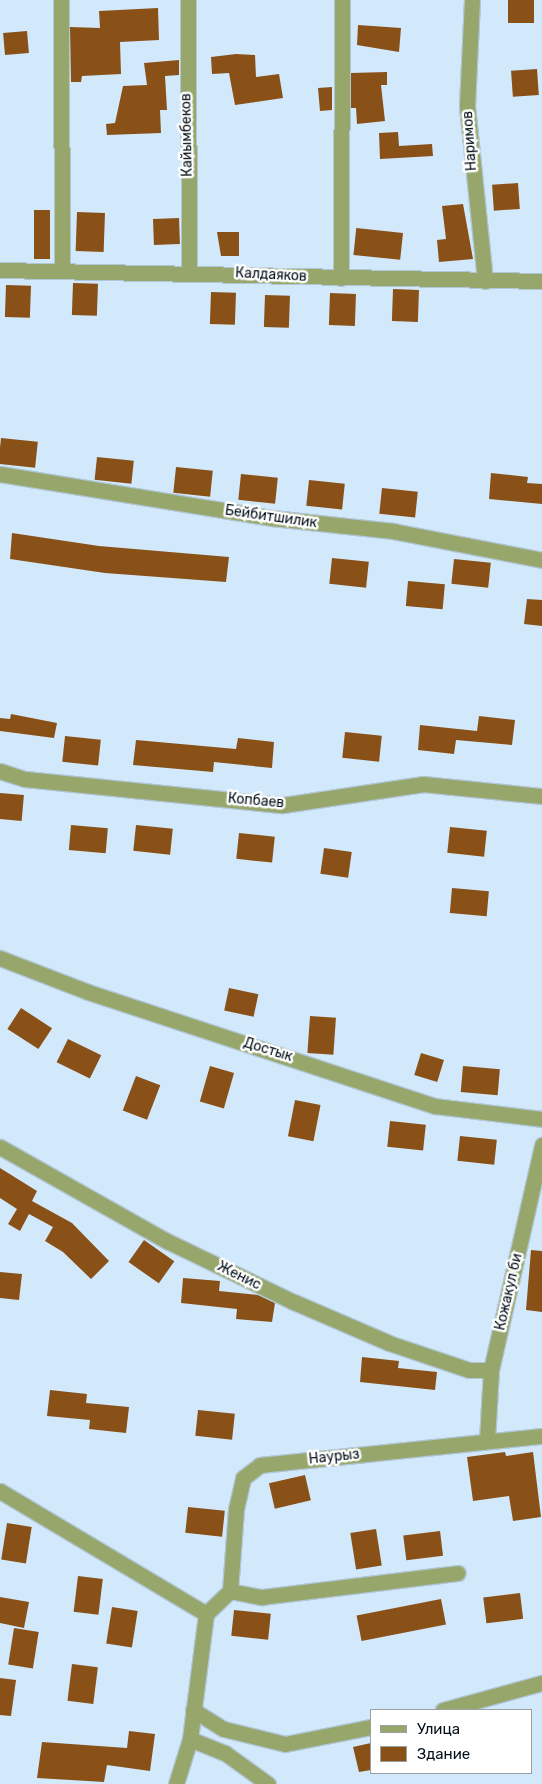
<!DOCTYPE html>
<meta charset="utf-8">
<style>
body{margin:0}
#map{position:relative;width:542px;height:1784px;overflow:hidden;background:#d2e9fb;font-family:Rubik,sans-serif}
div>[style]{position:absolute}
.building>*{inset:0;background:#895118;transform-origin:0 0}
.roads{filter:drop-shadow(1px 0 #b1c6d7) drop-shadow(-1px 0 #b1c6d7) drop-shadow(0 1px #b1c6d7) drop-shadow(0 -1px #b1c6d7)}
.street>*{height:15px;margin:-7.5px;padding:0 7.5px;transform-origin:7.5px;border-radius:7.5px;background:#97a76b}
span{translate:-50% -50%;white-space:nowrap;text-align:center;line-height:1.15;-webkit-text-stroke:5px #fff;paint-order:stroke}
.street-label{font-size:14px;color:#04111a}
.legend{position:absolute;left:370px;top:1709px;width:162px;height:65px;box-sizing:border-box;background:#fff;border:1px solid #9ba0a3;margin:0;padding:6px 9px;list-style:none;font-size:15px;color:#04111a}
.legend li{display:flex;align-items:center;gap:10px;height:25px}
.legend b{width:25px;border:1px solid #9ba0a3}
</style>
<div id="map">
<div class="building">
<div style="left:508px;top:0;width:26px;height:23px"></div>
<div style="clip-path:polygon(158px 8px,159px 40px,120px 42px,121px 74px,82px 76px,81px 82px,71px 82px,70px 27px,100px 28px,99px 11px)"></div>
<div style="clip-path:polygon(358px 25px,401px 28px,399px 52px,357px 45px)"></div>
<div style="left:27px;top:31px;width:22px;height:24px;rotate:85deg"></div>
<div style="clip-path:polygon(236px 54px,255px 55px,256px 77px,279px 74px,283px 98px,235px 105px,229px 73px,212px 74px,211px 57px)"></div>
<div style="clip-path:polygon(179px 60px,179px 75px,165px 76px,167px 110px,160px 110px,161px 133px,107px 135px,106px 124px,115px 123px,123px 86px,147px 85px,144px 63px)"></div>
<div style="left:537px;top:69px;width:26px;height:26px;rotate:86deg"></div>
<div style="clip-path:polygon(387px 72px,387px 85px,381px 85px,385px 121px,357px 124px,356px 108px,351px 108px,351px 73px)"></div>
<div style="clip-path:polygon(332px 87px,332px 110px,320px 111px,318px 88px)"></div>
<div style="clip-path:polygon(398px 132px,399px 146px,432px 144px,433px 156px,380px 159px,379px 133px)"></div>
<div style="left:518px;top:183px;width:26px;height:26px;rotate:86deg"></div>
<div style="clip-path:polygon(463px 204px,473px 259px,439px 262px,437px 240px,446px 239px,442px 206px)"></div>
<div style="left:34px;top:210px;width:16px;height:49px"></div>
<div style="left:77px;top:212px;width:28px;height:39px;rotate:2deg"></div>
<div style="left:179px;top:218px;width:26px;height:26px;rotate:88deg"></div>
<div style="clip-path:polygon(217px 232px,239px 232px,239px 256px,221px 256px)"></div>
<div style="left:403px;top:233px;width:27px;height:47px;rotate:96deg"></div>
<div style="left:73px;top:283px;width:25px;height:32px;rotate:2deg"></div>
<div style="left:6px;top:285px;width:25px;height:32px;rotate:2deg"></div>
<div style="left:393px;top:289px;width:26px;height:32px;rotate:2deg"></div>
<div style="left:211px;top:292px;width:25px;height:32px;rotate:2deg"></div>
<div style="left:330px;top:293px;width:26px;height:32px;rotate:2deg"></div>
<div style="left:265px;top:295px;width:25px;height:32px;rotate:2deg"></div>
<div style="left:1px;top:438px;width:37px;height:26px;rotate:6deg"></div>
<div style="left:97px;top:457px;width:37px;height:23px;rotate:6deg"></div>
<div style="left:176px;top:467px;width:37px;height:26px;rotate:6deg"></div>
<div style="clip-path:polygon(491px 473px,528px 477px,527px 483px,542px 484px,542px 504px,489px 499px)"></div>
<div style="left:241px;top:474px;width:37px;height:26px;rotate:6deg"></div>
<div style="left:309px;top:480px;width:36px;height:26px;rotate:6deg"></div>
<div style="left:382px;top:488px;width:36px;height:26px;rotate:6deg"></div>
<div style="clip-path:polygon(12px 533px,99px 546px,229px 557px,226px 582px,105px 573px,10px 559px)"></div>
<div style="left:332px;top:558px;width:37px;height:26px;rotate:6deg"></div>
<div style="left:454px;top:559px;width:37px;height:25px;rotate:6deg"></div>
<div style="left:408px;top:581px;width:37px;height:25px;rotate:5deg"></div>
<div style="clip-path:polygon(527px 599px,542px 600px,542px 626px,524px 624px)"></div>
<div style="clip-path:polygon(11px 714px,57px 723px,54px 738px,0 731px,0 718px,10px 719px)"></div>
<div style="clip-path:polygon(479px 716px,515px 720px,512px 745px,456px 740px,454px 754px,418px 750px,420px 725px,477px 731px)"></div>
<div style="left:345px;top:732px;width:37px;height:26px;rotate:6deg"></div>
<div style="left:65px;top:736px;width:36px;height:26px;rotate:6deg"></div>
<div style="clip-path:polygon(238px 738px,274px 742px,272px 768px,214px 762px,213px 772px,133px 765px,136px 740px,236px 749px)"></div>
<div style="left:0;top:793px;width:24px;height:26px;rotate:5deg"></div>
<div style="left:71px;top:825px;width:37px;height:25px;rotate:5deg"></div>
<div style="left:136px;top:825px;width:37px;height:26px;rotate:6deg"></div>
<div style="left:450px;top:827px;width:37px;height:26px;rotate:6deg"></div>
<div style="left:239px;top:833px;width:36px;height:26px;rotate:6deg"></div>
<div style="left:324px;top:848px;width:28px;height:26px;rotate:8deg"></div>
<div style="left:452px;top:888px;width:37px;height:25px;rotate:5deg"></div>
<div style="left:229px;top:988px;width:30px;height:23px;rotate:12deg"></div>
<div style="left:21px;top:1008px;width:37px;height:25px;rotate:33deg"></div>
<div style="left:310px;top:1016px;width:26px;height:37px;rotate:4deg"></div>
<div style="left:68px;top:1039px;width:37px;height:26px;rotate:26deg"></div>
<div style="left:421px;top:1053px;width:24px;height:23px;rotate:17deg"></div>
<div style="left:210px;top:1066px;width:25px;height:37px;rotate:16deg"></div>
<div style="left:463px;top:1066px;width:37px;height:26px;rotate:5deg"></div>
<div style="left:136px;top:1076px;width:26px;height:37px;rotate:21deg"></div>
<div style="left:295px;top:1100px;width:26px;height:37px;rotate:11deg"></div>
<div style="left:390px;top:1121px;width:36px;height:26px;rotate:6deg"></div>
<div style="left:460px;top:1136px;width:37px;height:25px;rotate:6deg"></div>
<div style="clip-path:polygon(0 1168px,37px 1191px,32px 1201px,72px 1223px,109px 1261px,91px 1279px,63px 1252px,45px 1241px,53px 1227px,29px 1214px,20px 1231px,8px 1224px,17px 1209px,0 1198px)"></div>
<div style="left:144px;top:1240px;width:37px;height:27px;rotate:35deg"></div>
<div style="clip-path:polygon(531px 1250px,542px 1251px,542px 1312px,526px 1310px)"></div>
<div style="clip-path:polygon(0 1272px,22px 1274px,19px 1300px,0 1298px)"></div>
<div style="clip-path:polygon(183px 1278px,220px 1281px,219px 1291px,258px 1295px,275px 1303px,272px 1322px,236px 1319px,237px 1309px,181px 1303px)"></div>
<div style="clip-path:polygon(362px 1357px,399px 1361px,398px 1368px,437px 1372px,435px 1390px,360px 1382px)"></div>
<div style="clip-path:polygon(50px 1390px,87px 1394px,86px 1403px,129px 1407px,126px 1433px,89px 1429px,90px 1420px,47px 1416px)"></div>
<div style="left:198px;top:1410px;width:37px;height:26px;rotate:6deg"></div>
<div style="clip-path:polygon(505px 1452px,506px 1456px,533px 1452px,541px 1517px,513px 1521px,509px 1496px,473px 1501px,467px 1457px)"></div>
<div style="left:305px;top:1475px;width:26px;height:37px;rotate:77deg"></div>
<div style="left:188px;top:1507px;width:37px;height:26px;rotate:6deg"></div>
<div style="left:7px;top:1523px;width:25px;height:37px;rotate:9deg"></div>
<div style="left:376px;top:1529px;width:37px;height:26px;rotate:81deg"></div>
<div style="left:440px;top:1531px;width:25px;height:37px;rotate:83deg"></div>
<div style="left:78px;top:1576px;width:25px;height:36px;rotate:7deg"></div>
<div style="left:520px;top:1593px;width:26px;height:37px;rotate:83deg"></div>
<div style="clip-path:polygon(0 1597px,29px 1602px,24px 1628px,0 1623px)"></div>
<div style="left:441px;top:1599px;width:26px;height:86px;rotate:79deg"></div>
<div style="left:112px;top:1607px;width:26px;height:37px;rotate:9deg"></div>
<div style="left:234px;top:1610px;width:37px;height:26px;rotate:6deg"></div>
<div style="left:14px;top:1628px;width:25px;height:37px;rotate:9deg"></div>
<div style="left:72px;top:1664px;width:26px;height:37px;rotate:7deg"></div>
<div style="clip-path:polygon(0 1678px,16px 1680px,11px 1716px,0 1715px)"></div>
<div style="clip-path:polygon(129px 1731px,155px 1734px,150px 1771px,107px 1765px,104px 1782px,37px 1778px,42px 1742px,127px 1748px)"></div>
<div style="clip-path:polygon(371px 1743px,371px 1770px,359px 1772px,353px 1747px)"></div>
</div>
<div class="roads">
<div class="street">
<div style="left:61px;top:0;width:270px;rotate:89.8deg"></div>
<div style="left:188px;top:0;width:271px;rotate:89.8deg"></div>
<div style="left:472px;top:0;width:106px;rotate:92.7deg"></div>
<div style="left:467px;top:106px;width:176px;rotate:84.1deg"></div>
<div style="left:0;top:270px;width:542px;rotate:1.16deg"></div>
<div style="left:341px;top:278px;width:278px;rotate:-89.8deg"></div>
<div style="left:0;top:474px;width:276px;rotate:9.2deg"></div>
<div style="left:272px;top:518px;width:122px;rotate:6.1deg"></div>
<div style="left:393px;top:531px;width:152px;rotate:11deg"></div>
<div style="left:0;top:771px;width:26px;rotate:18deg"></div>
<div style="left:25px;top:779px;width:259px;rotate:5.8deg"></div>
<div style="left:283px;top:805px;width:142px;rotate:-8.5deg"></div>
<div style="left:423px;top:784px;width:120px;rotate:5.8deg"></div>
<div style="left:0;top:958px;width:94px;rotate:21.1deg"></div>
<div style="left:88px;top:992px;width:365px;rotate:18.2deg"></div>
<div style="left:435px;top:1106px;width:108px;rotate:6.9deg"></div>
<div style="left:0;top:1147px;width:192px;rotate:29.4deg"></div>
<div style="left:167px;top:1241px;width:141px;rotate:25.7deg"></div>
<div style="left:294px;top:1302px;width:103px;rotate:23.3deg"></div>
<div style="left:389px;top:1343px;width:84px;rotate:18.6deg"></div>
<div style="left:469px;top:1370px;width:22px"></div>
<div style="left:487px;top:1440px;width:70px;rotate:-86.7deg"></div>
<div style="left:491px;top:1370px;width:231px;rotate:-77.2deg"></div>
<div style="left:0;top:1491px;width:240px;rotate:30.8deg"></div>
<div style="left:230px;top:1591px;width:33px;rotate:11deg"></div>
<div style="left:262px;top:1597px;width:197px;rotate:-7deg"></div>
<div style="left:193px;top:1710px;width:36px;rotate:32deg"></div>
<div style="left:224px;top:1729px;width:63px;rotate:13.8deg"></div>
<div style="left:285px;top:1744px;width:88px;rotate:-11.2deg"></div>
<div style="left:443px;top:1710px;width:103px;rotate:-15.3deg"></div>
<div style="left:190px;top:1739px;width:38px;rotate:22deg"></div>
<div style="left:225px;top:1753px;width:53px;rotate:35.8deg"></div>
<div style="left:176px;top:1784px;width:47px;rotate:-72.7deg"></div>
<div style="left:190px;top:1739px;width:126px;rotate:-82.7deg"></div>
<div style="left:206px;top:1614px;width:33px;rotate:-44deg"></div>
<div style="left:230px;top:1591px;width:82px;rotate:-85.8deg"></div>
<div style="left:236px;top:1509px;width:32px;rotate:-77deg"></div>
<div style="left:243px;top:1478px;width:21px;rotate:-37deg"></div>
<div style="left:260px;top:1465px;width:283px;rotate:-5.9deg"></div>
</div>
</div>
<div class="street-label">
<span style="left:187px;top:135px;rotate:-91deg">Кайымбеков</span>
<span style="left:470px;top:141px;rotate:-94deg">Наримов</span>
<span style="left:271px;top:275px;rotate:3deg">Калдаяков</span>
<span style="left:271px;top:517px;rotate:8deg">Бейбитшилик</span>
<span style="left:256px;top:801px;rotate:5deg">Копбаев</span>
<span style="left:268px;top:1050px;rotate:17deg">Достык</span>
<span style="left:239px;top:1276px;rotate:26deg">Женис</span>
<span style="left:509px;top:1292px;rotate:-77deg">Кожакул би</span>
<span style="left:334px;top:1457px;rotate:-6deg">Наурыз</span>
</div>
<ul class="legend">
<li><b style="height:6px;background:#97a76b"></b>Улица</li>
<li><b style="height:14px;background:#895118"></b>Здание</li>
</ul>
</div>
